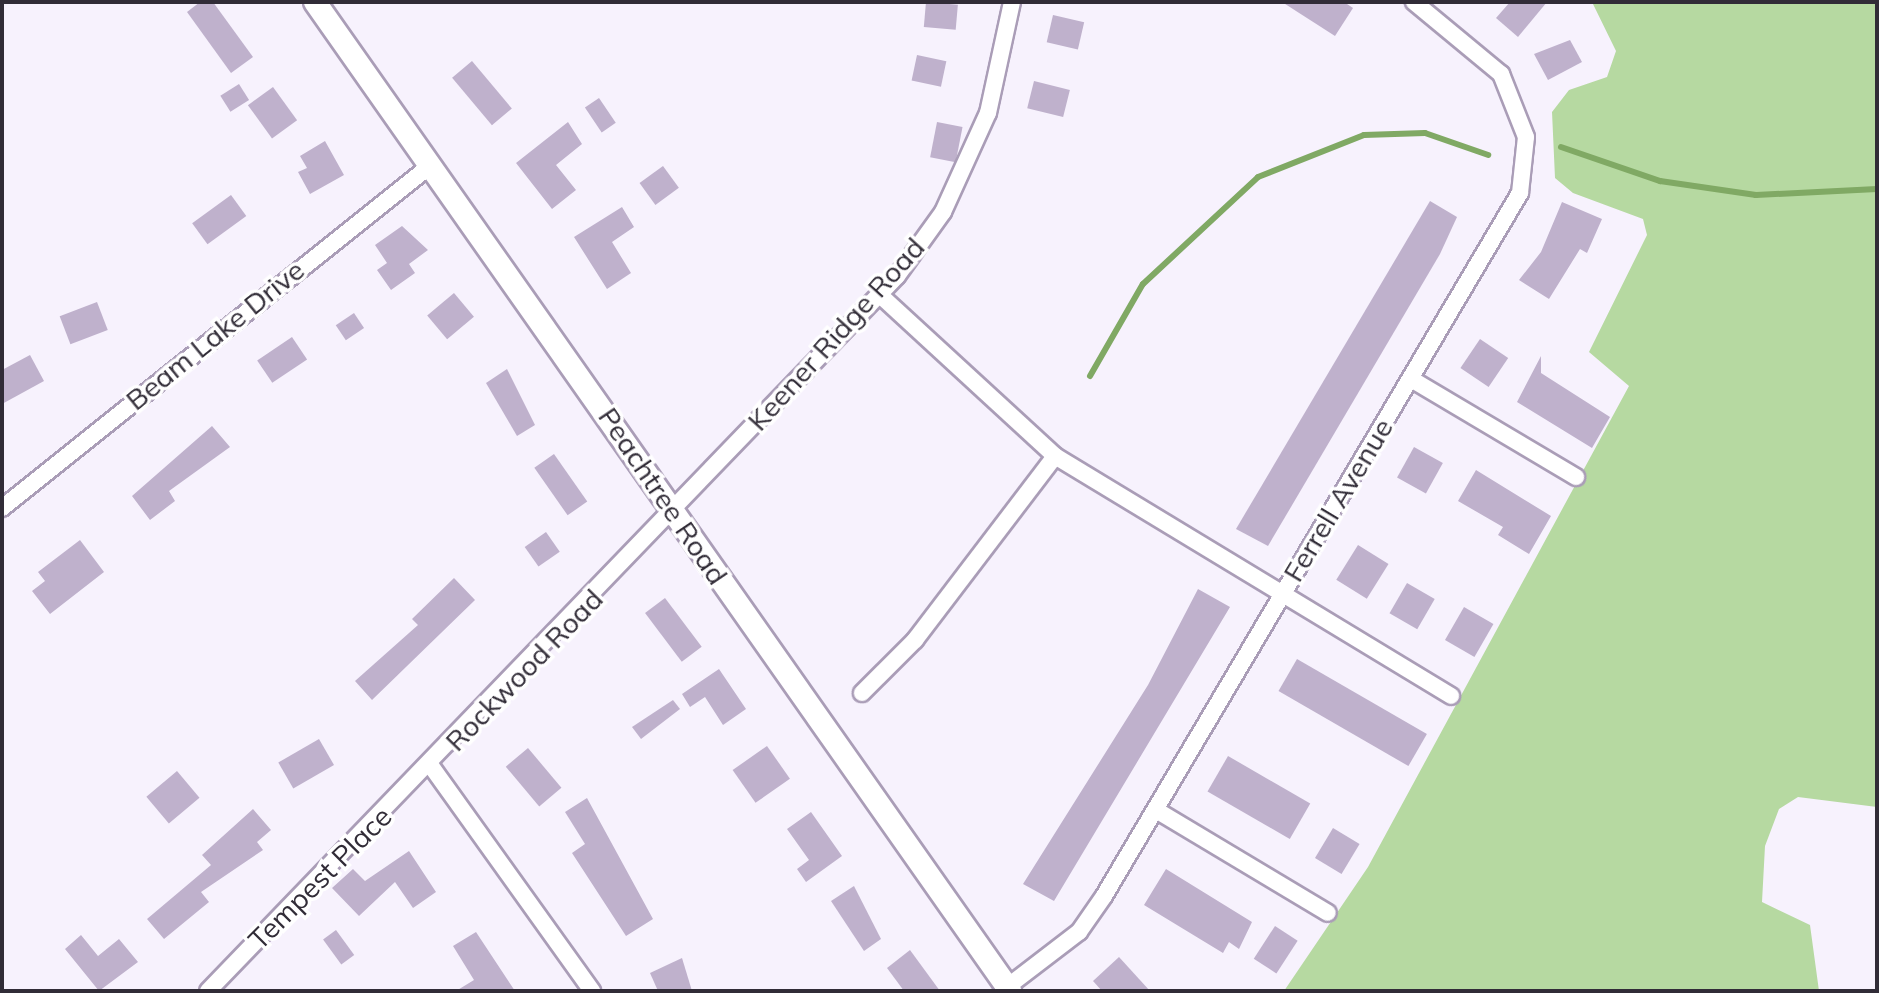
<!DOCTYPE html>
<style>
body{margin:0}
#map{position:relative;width:1879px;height:993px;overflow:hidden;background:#f7f2fd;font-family:Mulish,sans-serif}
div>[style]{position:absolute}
.green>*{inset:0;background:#b6d9a1}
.stream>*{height:6px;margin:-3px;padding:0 3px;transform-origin:3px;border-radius:3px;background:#80a964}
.building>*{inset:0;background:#bfb1cc;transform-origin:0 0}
.roads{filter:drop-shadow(2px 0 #aa9db7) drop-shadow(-2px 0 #aa9db7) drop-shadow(0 2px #aa9db7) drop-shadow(0 -2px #aa9db7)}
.street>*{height:16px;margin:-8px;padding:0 8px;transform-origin:8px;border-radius:8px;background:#fff}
.secondary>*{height:22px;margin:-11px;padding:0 11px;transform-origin:11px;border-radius:11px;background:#fff}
span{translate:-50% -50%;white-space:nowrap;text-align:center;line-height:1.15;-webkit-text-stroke:7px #fff;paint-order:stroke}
.street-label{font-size:28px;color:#312c37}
.frame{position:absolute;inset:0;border:4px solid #312c37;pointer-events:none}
</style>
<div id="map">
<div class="green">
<div style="clip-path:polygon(1592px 2px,1877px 2px,1877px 807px,1798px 797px,1779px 809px,1765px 846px,1762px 902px,1810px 925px,1819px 991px,1284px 991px,1368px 867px,1629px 386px,1589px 352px,1647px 235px,1643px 219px,1573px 193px,1555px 178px,1552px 112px,1569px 90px,1607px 77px,1616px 51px)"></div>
</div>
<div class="stream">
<div style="left:1561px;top:147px;width:105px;rotate:19deg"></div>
<div style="left:1660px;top:181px;width:97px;rotate:8.3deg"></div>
<div style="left:1756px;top:195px;width:121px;rotate:-2.8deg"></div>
<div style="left:1090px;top:376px;width:106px;rotate:-60.1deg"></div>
<div style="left:1143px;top:284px;width:157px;rotate:-42.9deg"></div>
<div style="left:1258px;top:177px;width:114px;rotate:-21.6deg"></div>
<div style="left:1364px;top:135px;width:61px;rotate:-1.9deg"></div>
<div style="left:1425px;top:133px;width:67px;rotate:19.2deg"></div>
</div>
<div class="building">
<div style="clip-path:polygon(200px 2px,213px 2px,253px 57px,231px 73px,187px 12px)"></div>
<div style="left:926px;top:2px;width:32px;height:25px;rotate:5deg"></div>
<div style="clip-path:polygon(1282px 2px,1344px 2px,1353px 8px,1335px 36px)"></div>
<div style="clip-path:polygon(1510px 2px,1547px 2px,1518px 37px,1496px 18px)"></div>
<div style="left:1053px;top:15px;width:32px;height:28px;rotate:13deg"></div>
<div style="clip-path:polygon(1570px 40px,1582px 62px,1548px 80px,1534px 54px)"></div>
<div style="left:917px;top:55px;width:30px;height:26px;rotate:12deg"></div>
<div style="left:472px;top:61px;width:62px;height:26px;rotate:50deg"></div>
<div style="left:1034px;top:81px;width:37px;height:28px;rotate:14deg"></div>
<div style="left:239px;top:84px;width:19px;height:22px;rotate:58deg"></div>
<div style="left:273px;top:87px;width:41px;height:31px;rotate:54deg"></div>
<div style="left:599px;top:98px;width:30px;height:17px;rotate:56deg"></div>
<div style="clip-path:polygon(568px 122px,582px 144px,556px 165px,576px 190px,552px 209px,516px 163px)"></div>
<div style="left:937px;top:122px;width:26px;height:36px;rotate:11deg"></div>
<div style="clip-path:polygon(325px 141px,344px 175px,310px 194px,298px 172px,307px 168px,300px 156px)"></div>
<div style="left:663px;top:166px;width:27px;height:29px;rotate:54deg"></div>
<div style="left:231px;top:195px;width:26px;height:48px;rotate:54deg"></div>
<div style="clip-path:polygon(1430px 201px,1457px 217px,1440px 254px,1268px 546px,1236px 529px)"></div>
<div style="clip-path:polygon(1562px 202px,1602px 219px,1587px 253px,1580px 249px,1549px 299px,1519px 280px,1541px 252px)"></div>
<div style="clip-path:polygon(622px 207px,634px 227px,612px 242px,631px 273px,607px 289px,574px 237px)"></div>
<div style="clip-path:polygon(402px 226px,428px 250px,409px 264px,415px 273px,391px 290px,377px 270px,387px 263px,375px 245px)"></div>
<div style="left:454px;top:293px;width:31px;height:35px;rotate:50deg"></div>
<div style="left:97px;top:302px;width:30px;height:40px;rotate:69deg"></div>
<div style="left:354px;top:313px;width:18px;height:22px;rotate:56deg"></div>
<div style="left:292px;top:337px;width:27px;height:42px;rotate:56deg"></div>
<div style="left:1480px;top:339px;width:34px;height:35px;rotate:34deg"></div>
<div style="clip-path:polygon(30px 355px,44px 381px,2px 404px,2px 370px)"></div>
<div style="clip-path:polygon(1541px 356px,1541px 373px,1610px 417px,1592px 448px,1517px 402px)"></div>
<div style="clip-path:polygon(507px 369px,535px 425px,517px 436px,486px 383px)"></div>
<div style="clip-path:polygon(212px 426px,230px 447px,169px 491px,175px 501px,150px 520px,132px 496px)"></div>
<div style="left:1414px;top:447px;width:33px;height:35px;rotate:29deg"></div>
<div style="left:554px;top:454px;width:58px;height:24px;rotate:55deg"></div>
<div style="clip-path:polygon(1476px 470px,1551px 516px,1529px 554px,1498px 535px,1503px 527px,1458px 501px)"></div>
<div style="left:546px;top:532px;width:24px;height:26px;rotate:55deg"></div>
<div style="clip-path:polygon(80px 540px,104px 572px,50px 614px,32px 591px,45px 581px,38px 572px)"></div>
<div style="left:1358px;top:545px;width:36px;height:41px;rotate:32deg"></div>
<div style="clip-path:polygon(454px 578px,475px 600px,372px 700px,355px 681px,418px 625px,412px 619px)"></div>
<div style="left:1407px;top:583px;width:32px;height:35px;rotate:30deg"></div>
<div style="clip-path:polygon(1198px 589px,1230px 607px,1054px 901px,1023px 884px,1148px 685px)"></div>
<div style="left:665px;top:598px;width:61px;height:25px;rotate:53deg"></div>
<div style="left:1464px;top:607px;width:34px;height:38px;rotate:30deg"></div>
<div style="left:1297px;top:659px;width:150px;height:37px;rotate:30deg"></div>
<div style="clip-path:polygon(719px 669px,746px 709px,723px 725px,705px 697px,690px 707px,682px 694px)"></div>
<div style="clip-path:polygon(673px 700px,680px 709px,641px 739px,632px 727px)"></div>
<div style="left:319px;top:739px;width:30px;height:47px;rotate:60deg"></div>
<div style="left:767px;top:746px;width:40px;height:42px;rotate:55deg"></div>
<div style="left:528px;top:748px;width:52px;height:29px;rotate:50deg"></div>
<div style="left:1228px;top:756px;width:95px;height:41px;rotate:30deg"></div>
<div style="left:177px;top:771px;width:35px;height:40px;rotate:50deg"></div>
<div style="clip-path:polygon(587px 798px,653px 919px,626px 936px,572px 853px,585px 844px,565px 812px)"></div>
<div style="clip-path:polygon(253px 809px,271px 830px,257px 842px,263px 850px,201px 892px,209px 902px,164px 939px,147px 919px,211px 865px,202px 855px)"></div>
<div style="clip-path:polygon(811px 812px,842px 856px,806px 882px,797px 869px,809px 860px,787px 829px)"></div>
<div style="left:1333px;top:828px;width:31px;height:35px;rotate:31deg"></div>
<div style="clip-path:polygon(409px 851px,436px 892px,413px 908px,395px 882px,359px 916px,332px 888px,353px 869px,365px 881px)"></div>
<div style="clip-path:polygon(1166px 869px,1252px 922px,1239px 949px,1229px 942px,1223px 953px,1144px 905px)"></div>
<div style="clip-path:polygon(854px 886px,881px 939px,864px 951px,831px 901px)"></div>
<div style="left:1275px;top:926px;width:27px;height:39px;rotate:33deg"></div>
<div style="left:336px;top:930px;width:31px;height:16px;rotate:54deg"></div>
<div style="clip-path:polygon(476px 932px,515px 991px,456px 991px,474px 980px,453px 946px)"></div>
<div style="clip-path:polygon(81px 935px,98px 956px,119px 939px,138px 962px,99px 991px,65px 949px)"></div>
<div style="clip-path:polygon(910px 950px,940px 991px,904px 991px,887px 968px)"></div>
<div style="clip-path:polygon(1119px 957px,1150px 991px,1102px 991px,1093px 981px)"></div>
<div style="clip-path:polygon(682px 958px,692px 991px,658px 991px,650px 973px)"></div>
</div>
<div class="roads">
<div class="street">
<div style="left:880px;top:295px;width:238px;rotate:42.6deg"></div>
<div style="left:1055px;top:456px;width:463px;rotate:31.2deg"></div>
<div style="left:1411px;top:379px;width:192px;rotate:30.7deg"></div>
<div style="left:2px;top:508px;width:549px;rotate:-38.64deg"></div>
<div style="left:862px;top:693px;width:75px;rotate:-45deg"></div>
<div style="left:915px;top:640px;width:231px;rotate:-52.7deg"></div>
<div style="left:431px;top:766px;width:277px;rotate:54.4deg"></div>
<div style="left:1156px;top:810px;width:200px;rotate:30.9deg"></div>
<div style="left:1007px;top:987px;width:91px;rotate:-37.4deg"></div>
<div style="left:1079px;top:932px;width:44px;rotate:-55.2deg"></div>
<div style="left:1104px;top:896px;width:817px;rotate:-59.39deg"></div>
<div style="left:1520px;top:193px;width:56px;rotate:-83.9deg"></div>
<div style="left:1526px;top:137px;width:68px;rotate:-111.6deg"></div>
<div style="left:1501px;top:74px;width:113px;rotate:-140.4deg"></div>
<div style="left:208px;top:991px;width:993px;rotate:-46.06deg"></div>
<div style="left:897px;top:276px;width:79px;rotate:-54.3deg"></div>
<div style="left:943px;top:212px;width:109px;rotate:-65.6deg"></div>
<div style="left:988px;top:113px;width:114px;rotate:-77.8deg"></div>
</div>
<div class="secondary">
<div style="left:315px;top:2px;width:1209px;rotate:54.9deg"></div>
</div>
</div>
<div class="street-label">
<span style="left:836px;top:334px;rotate:-48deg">Keener Ridge Road</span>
<span style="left:215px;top:335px;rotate:-39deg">Beam Lake Drive</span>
<span style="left:663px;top:496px;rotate:56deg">Peachtree Road</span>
<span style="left:1338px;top:500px;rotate:-59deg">Ferrell Avenue</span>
<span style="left:524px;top:670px;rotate:-46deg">Rockwood Road</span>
<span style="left:320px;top:878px;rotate:-45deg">Tempest Place</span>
</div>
<div class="frame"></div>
</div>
